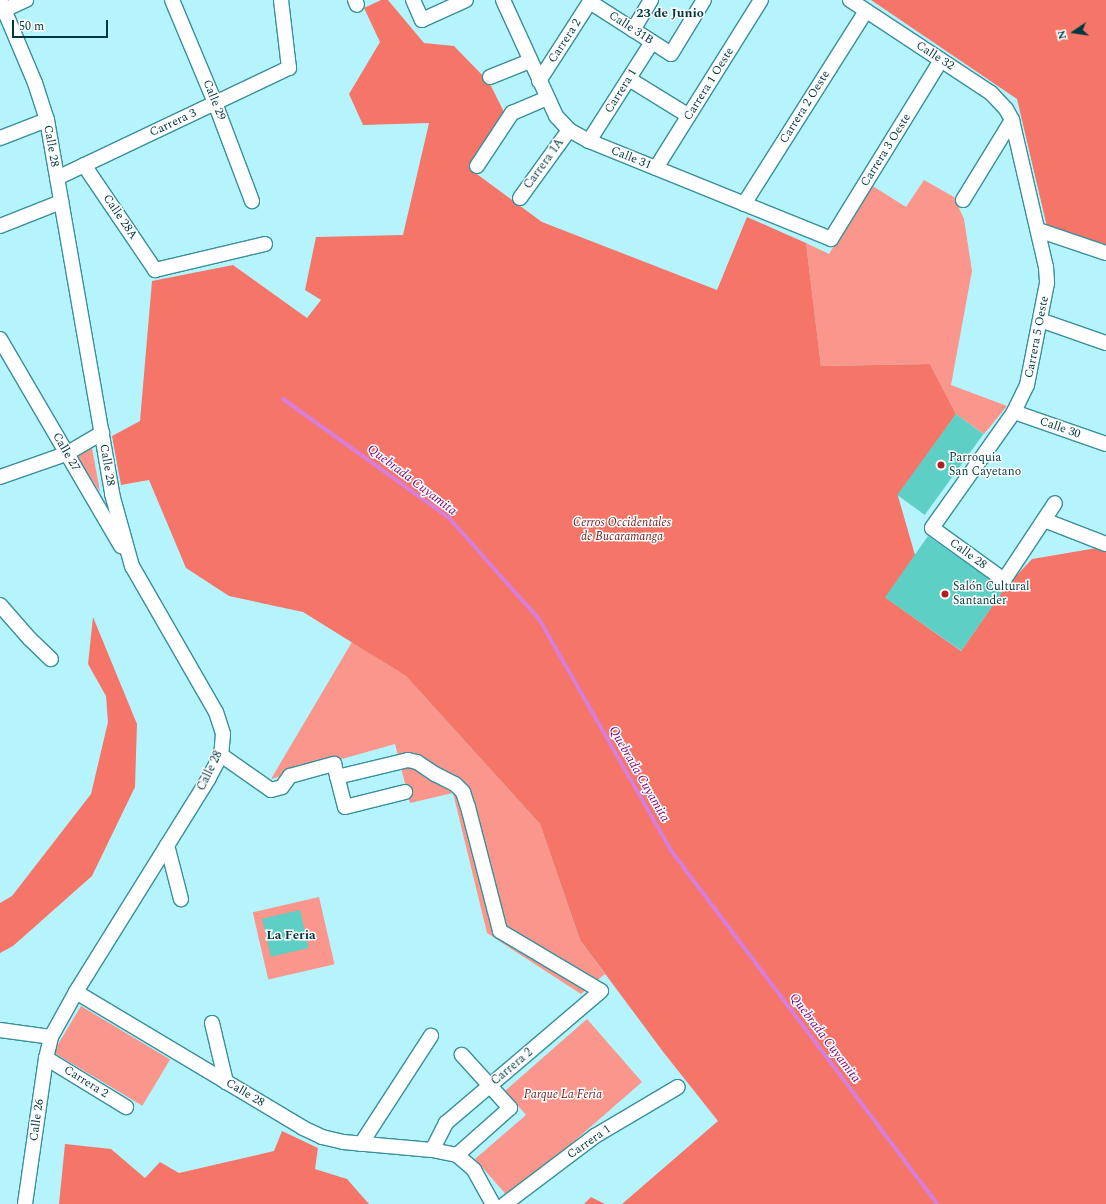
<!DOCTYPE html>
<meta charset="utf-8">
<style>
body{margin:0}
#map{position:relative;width:1106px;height:1204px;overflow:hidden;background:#b6f4fd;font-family:Spectral,serif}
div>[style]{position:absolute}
.green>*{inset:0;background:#fa968b;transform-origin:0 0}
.forest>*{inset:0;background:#f67569}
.stream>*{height:4px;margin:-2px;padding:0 2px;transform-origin:2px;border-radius:2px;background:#d87dd8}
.building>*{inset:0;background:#5ecfc5;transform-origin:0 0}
.roads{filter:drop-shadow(1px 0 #388f9b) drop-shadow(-1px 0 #388f9b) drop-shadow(0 1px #388f9b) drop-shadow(0 -1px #388f9b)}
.minor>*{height:14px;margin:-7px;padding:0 7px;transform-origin:7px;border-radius:7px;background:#fff}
.dots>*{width:11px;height:11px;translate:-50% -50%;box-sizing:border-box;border:2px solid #fff;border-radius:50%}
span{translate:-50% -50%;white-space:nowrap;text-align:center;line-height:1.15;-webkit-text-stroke:3px #fff;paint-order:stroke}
.street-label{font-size:12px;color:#01373e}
.poi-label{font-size:12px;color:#01373e}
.left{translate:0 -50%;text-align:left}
.park-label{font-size:12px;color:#6d1c19;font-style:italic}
.neighbourhood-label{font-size:13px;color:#01373e;font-weight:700}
.water-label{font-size:13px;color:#7b007e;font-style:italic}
.north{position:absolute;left:1054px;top:12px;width:40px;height:40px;-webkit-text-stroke:3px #fff;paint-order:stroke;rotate:257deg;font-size:11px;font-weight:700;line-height:16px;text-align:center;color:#01373e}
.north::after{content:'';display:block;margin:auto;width:14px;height:18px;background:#01373e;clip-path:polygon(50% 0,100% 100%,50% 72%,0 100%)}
.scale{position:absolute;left:12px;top:20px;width:96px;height:18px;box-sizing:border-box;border:2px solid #01373e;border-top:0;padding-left:5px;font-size:12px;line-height:14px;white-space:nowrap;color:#01373e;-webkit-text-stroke:3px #fff;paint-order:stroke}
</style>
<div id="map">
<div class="green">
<div style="clip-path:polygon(924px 180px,954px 197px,964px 219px,972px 271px,951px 385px,1007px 406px,984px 434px,956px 414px,930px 364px,821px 366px,806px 243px,829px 254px,871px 185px,906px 207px)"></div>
<div style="clip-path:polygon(92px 448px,100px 492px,77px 457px)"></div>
<div style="clip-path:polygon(352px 642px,406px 676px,540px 824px,580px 940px,605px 974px,581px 994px,487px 933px,453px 793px,410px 803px,395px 744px,271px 779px)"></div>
<div style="left:319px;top:897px;width:69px;height:68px;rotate:77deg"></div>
<div style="left:81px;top:1006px;width:104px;height:54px;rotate:31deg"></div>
<div style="clip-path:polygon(587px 1019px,642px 1082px,509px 1198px,475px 1159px,526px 1115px,505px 1091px)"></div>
</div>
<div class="forest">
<div style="clip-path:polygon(381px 0,388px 0,424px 43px,454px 46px,489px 82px,506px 116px,470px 169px,542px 222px,717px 290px,747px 217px,806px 243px,821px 366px,930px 364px,956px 414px,898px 496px,915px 555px,886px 598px,961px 651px,1004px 589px,1032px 559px,1097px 548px,1106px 551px,1106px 1204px,622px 1204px,718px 1121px,664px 1053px,580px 940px,540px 824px,406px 676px,303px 612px,229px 596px,186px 568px,149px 480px,121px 485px,112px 436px,140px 421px,152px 281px,233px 265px,307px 318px,321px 300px,305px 290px,316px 237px,403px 235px,429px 123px,363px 125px,349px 94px,380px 42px,364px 8px)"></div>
<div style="clip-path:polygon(871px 0,1106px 0,1106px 246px,1047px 227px,1017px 99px)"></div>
<div style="clip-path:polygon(93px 617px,137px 724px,135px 787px,92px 876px,13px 946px,0 953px,0 903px,12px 896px,91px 794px,108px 722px,106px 696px,88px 664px)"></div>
<div style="clip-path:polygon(282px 1131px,318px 1148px,315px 1169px,347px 1179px,369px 1204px,59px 1204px,65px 1144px,111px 1149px,145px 1178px,160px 1162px,179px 1173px,274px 1151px)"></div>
<div style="clip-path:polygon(591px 1197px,605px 1204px,584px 1204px)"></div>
</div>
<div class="stream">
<div style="left:283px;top:399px;width:204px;rotate:35.6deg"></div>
<div style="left:449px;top:518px;width:135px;rotate:48.3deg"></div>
<div style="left:539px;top:619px;width:268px;rotate:60.3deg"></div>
<div style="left:672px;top:852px;width:441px;rotate:53deg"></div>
</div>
<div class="building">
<div style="left:956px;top:414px;width:34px;height:100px;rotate:36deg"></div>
<div style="left:928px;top:536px;width:93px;height:75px;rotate:35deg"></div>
<div style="left:300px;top:910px;width:39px;height:39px;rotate:77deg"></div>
</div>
<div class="roads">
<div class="minor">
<div style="left:0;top:0;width:90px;rotate:67.1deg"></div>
<div style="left:35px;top:83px;width:39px;rotate:72deg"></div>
<div style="left:47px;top:120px;width:380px;rotate:80.1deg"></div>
<div style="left:112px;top:494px;width:75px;rotate:74.5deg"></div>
<div style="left:132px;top:566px;width:168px;rotate:60.1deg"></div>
<div style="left:216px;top:712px;width:23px;rotate:72deg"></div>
<div style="left:223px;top:734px;width:21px;rotate:95deg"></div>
<div style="left:221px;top:755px;width:26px;rotate:118deg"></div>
<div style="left:209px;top:778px;width:252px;rotate:121.9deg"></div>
<div style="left:76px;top:992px;width:51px;rotate:119.1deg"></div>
<div style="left:51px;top:1037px;width:22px;rotate:103deg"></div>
<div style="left:46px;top:1058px;width:148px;rotate:98.2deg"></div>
<div style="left:172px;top:0;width:112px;rotate:67.3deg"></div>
<div style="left:215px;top:103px;width:105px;rotate:69.3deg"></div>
<div style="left:355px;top:0;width:5px;rotate:68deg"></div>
<div style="left:413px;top:0;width:22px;rotate:66deg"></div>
<div style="left:422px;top:20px;width:48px;rotate:-24.4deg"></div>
<div style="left:503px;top:0;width:128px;rotate:65.4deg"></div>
<div style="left:556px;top:116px;width:19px;rotate:47deg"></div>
<div style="left:569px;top:130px;width:23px;rotate:29deg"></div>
<div style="left:589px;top:141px;width:261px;rotate:22deg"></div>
<div style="left:831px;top:239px;width:210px;rotate:-58.4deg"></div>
<div style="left:850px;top:0;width:169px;rotate:33.4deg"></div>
<div style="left:991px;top:93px;width:22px;rotate:47deg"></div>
<div style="left:1006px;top:109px;width:13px;rotate:61deg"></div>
<div style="left:1012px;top:120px;width:151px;rotate:77deg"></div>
<div style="left:1046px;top:267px;width:16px;rotate:86deg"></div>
<div style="left:1047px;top:283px;width:104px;rotate:101.1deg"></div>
<div style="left:1027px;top:385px;width:30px;rotate:116deg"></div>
<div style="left:1014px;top:412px;width:142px;rotate:125.3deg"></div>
<div style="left:932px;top:528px;width:89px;rotate:35.8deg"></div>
<div style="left:1004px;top:580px;width:92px;rotate:-56.5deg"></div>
<div style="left:590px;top:2px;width:96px;rotate:32.7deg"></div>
<div style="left:671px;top:54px;width:63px;rotate:-58.6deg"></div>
<div style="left:0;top:12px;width:29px;rotate:-25deg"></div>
<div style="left:633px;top:30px;width:35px;rotate:-59deg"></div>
<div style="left:490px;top:77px;width:43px;rotate:-21.8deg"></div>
<div style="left:629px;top:79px;width:70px;rotate:31.7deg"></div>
<div style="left:539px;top:81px;width:96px;rotate:-57.3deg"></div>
<div style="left:0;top:138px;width:50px;rotate:-21deg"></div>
<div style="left:589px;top:141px;width:117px;rotate:-57.5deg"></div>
<div style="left:84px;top:165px;width:127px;rotate:55.9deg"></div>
<div style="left:155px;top:270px;width:113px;rotate:-13.3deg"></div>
<div style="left:477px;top:166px;width:64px;rotate:-56.6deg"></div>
<div style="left:512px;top:113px;width:38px;rotate:-23deg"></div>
<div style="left:656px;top:168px;width:198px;rotate:-58deg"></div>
<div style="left:57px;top:178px;width:257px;rotate:-25.4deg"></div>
<div style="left:289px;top:68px;width:68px;rotate:-96.7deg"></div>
<div style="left:520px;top:198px;width:84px;rotate:-54.2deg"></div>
<div style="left:963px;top:200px;width:94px;rotate:-58.5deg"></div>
<div style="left:744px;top:204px;width:228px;rotate:-57.7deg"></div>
<div style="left:0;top:226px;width:66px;rotate:-21.5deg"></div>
<div style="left:1038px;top:230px;width:72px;rotate:18.7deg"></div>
<div style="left:1040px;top:320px;width:70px;rotate:19.2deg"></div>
<div style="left:0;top:339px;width:240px;rotate:59.7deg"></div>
<div style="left:1014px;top:412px;width:97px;rotate:19.2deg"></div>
<div style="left:0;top:477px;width:70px;rotate:-19.2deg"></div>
<div style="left:66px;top:454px;width:42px;rotate:-30.3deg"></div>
<div style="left:1044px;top:520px;width:66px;rotate:21.2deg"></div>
<div style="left:0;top:605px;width:45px;rotate:48.6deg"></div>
<div style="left:30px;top:639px;width:29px;rotate:44deg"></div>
<div style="left:221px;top:755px;width:61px;rotate:35deg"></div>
<div style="left:271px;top:790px;width:11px;rotate:-15deg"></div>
<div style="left:282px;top:787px;width:14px;rotate:-54deg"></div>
<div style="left:290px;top:776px;width:46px;rotate:-15.3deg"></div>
<div style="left:334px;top:764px;width:44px;rotate:75.7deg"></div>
<div style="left:345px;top:807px;width:62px;rotate:-14deg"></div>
<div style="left:337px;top:777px;width:73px;rotate:-13.5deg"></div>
<div style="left:408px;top:760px;width:9px;rotate:13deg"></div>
<div style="left:417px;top:762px;width:22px;rotate:34deg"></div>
<div style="left:435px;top:774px;width:22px;rotate:27deg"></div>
<div style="left:455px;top:784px;width:11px;rotate:45deg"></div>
<div style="left:463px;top:792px;width:16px;rotate:72deg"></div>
<div style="left:468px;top:807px;width:128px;rotate:75.5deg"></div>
<div style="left:500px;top:931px;width:117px;rotate:30.7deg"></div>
<div style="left:601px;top:991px;width:204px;rotate:139.6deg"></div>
<div style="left:446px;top:1123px;width:30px;rotate:117deg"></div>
<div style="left:167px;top:845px;width:56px;rotate:75.5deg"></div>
<div style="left:76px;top:992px;width:265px;rotate:30.9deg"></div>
<div style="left:303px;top:1128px;width:21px;rotate:25deg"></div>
<div style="left:322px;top:1137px;width:22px;rotate:13deg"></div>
<div style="left:343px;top:1142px;width:89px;rotate:5.1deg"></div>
<div style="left:432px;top:1150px;width:25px;rotate:11deg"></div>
<div style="left:457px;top:1155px;width:23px;rotate:41deg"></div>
<div style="left:474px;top:1170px;width:39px;rotate:61deg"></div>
<div style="left:212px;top:1023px;width:61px;rotate:76.7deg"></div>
<div style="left:0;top:1030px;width:51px;rotate:7.8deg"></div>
<div style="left:46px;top:1058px;width:94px;rotate:31.5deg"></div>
<div style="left:361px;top:1144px;width:129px;rotate:-57.1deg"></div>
<div style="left:457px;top:1155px;width:71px;rotate:-41.6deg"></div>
<div style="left:510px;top:1108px;width:72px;rotate:-132.2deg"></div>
<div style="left:505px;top:1204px;width:113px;rotate:-37.1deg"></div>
<div style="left:595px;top:1136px;width:96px;rotate:-30.6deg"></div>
</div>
</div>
<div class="dots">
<div style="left:941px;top:465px;background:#b01f1f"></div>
<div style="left:945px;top:594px;background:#b01f1f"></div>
</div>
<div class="street-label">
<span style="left:631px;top:28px;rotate:33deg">Calle 31B</span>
<span style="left:565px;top:41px;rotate:-57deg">Carrera 2</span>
<span style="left:935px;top:56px;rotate:33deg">Calle 32</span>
<span style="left:709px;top:84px;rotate:-58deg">Carrera 1 Oeste</span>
<span style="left:621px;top:91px;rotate:-58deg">Carrera 1</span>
<span style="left:214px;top:100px;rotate:68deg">Calle 29</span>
<span style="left:805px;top:107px;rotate:-58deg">Carrera 2 Oeste</span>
<span style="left:173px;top:123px;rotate:-25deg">Carrera 3</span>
<span style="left:51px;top:146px;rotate:80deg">Calle 28</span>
<span style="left:886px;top:150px;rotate:-58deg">Carrera 3 Oeste</span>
<span style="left:631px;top:158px;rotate:22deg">Calle 31</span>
<span style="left:544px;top:164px;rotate:-54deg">Carrera 1A</span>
<span style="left:120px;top:217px;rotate:56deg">Calle 28A</span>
<span style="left:1037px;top:337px;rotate:-79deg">Carrera 5 Oeste</span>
<span style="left:1060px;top:428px;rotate:19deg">Calle 30</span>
<span style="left:66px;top:452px;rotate:60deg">Calle 27</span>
<span style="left:107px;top:465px;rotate:80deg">Calle 28</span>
<span style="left:968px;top:554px;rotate:36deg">Calle 28</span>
<span style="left:210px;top:771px;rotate:-64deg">Calle 28</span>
<span style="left:512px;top:1067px;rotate:-40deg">Carrera 2</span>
<span style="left:86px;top:1082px;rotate:32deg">Carrera 2</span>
<span style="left:245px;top:1093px;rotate:31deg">Calle 28</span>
<span style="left:37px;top:1120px;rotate:-82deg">Calle 26</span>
<span style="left:589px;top:1142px;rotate:-35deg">Carrera 1</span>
</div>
<div class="poi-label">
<span class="left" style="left:949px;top:465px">Parroquia<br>San Cayetano</span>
<span class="left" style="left:953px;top:594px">Salón Cultural<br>Santander</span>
</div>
<div class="park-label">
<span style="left:622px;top:530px">Cerros Occidentales<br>de Bucaramanga</span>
<span style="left:563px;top:1095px">Parque La Feria</span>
</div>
<div class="neighbourhood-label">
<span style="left:670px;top:13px">23 de Junio</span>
<span style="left:291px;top:935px">La Feria</span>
</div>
<div class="water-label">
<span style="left:412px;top:480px;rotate:37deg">Quebrada Cuyamita</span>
<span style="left:639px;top:774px;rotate:60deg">Quebrada Cuyamita</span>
<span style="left:825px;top:1038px;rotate:53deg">Quebrada Cuyamita</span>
</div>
<div class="north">N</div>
<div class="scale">50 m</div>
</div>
